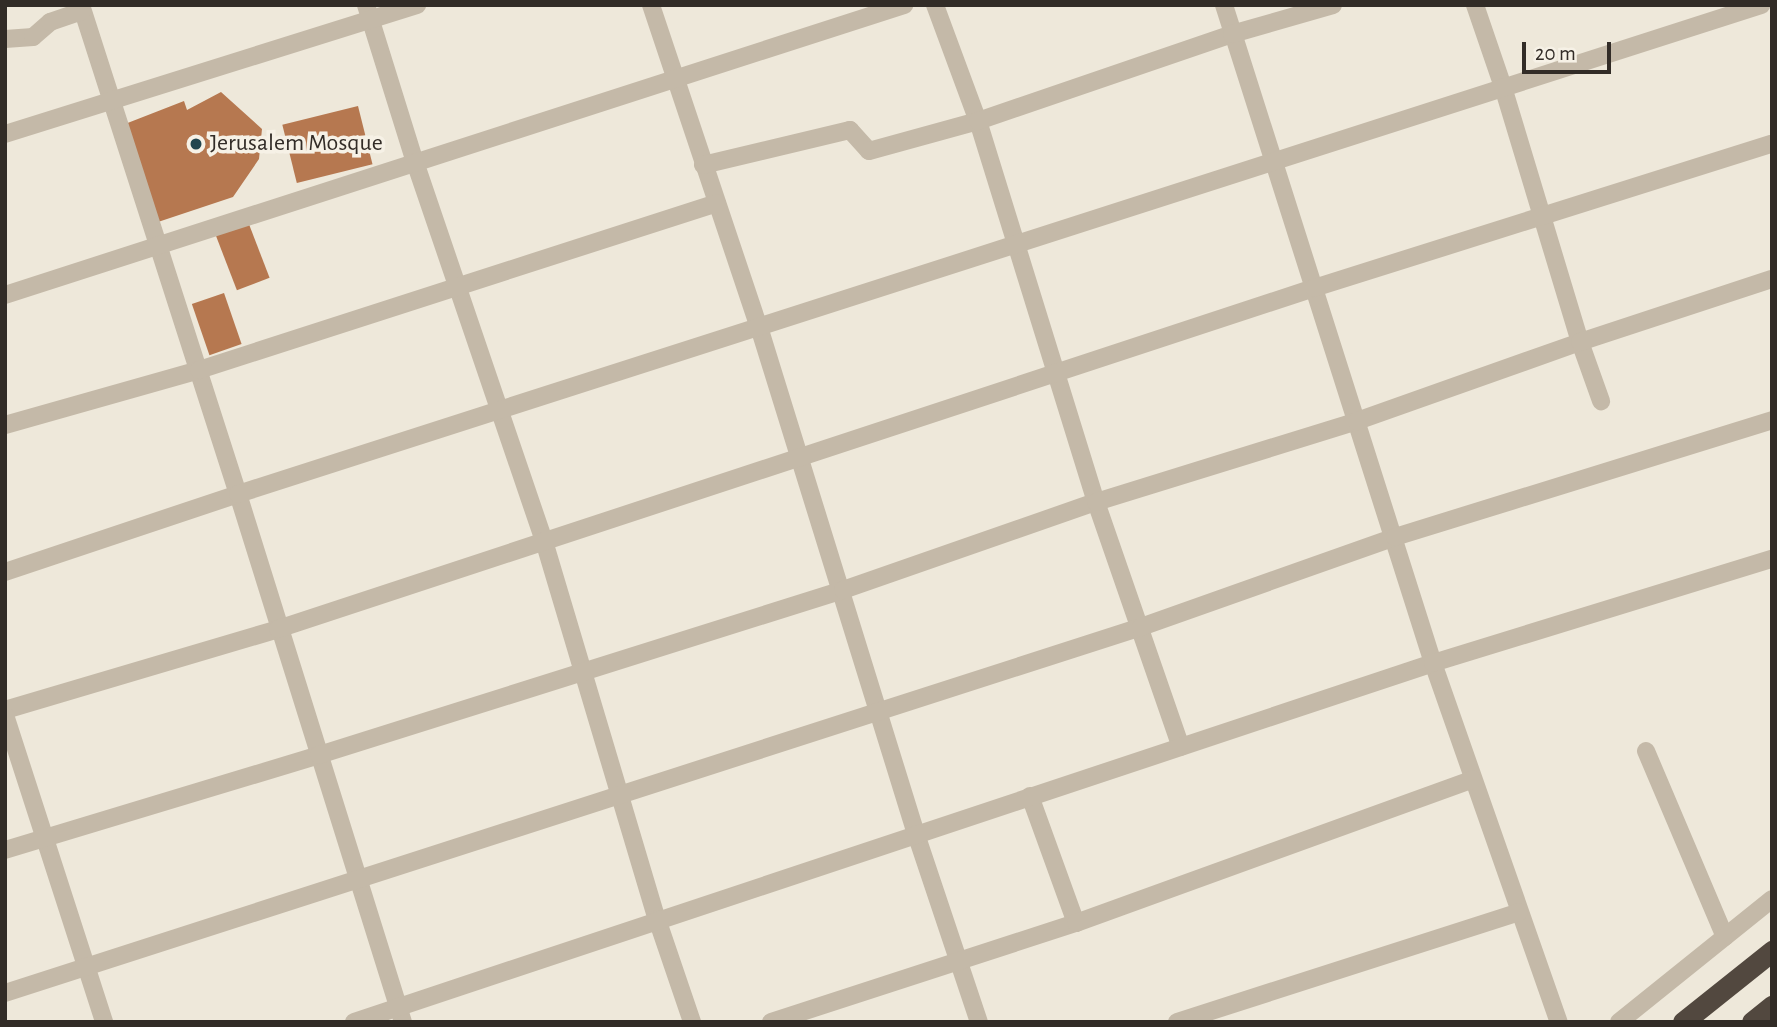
<!DOCTYPE html>
<style>
body{margin:0}
#map{position:relative;width:1777px;height:1027px;overflow:hidden;background:#eee8da;font-family:"Alegreya Sans",sans-serif}
div>[style]{position:absolute}
.building>*{inset:0;background:#b67850;transform-origin:0 0}
.minor>*{height:18px;margin:-9px;padding:0 9px;transform-origin:9px;border-radius:9px;background:#c4b9a8}
.highway>*{height:21px;margin:-10.5px;padding:0 10.5px;transform-origin:10.5px;border-radius:10.5px;background:#52483f}
.dots>*{width:19px;height:19px;translate:-50% -50%;box-sizing:border-box;border:4px solid #f6f1e6;border-radius:50%}
span{translate:-50% -50%;white-space:nowrap;text-align:center;line-height:1.15;-webkit-text-stroke:7px #f6f1e6;paint-order:stroke}
.poi-label{font-size:24px;color:#322c27}
.left{translate:0 -50%;text-align:left}
.frame{position:absolute;inset:0;border:7px solid #322c27;pointer-events:none}
.scale{position:absolute;left:1522px;top:42px;width:89px;height:32px;box-sizing:border-box;border:4px solid #322c27;border-top:0;padding-left:9px;font-size:21px;line-height:24px;white-space:nowrap;color:#322c27;-webkit-text-stroke:5px #f6f1e6;paint-order:stroke}
</style>
<div id="map">
<div class="building">
<div style="clip-path:polygon(221px 92px,262px 129px,259px 159px,233px 197px,158px 222px,125px 124px,184px 101px,187px 110px)"></div>
<div style="left:358px;top:106px;width:60px;height:78px;rotate:76deg"></div>
<div style="left:247px;top:219px;width:63px;height:35px;rotate:69deg"></div>
<div style="left:224px;top:293px;width:54px;height:34px;rotate:71deg"></div>
</div>
<div class="minor">
<div style="left:81px;top:5px;width:514px;rotate:72.2deg"></div>
<div style="left:238px;top:494px;width:553px;rotate:72.65deg"></div>
<div style="left:366px;top:5px;width:164px;rotate:72.7deg"></div>
<div style="left:415px;top:162px;width:400px;rotate:71.2deg"></div>
<div style="left:544px;top:541px;width:395px;rotate:73.4deg"></div>
<div style="left:657px;top:919px;width:109px;rotate:71.2deg"></div>
<div style="left:651px;top:5px;width:340px;rotate:71.5deg"></div>
<div style="left:759px;top:327px;width:531px;rotate:72.79deg"></div>
<div style="left:916px;top:834px;width:198px;rotate:71.5deg"></div>
<div style="left:935px;top:5px;width:124px;rotate:69.7deg"></div>
<div style="left:978px;top:121px;width:399px;rotate:72.8deg"></div>
<div style="left:1096px;top:502px;width:259px;rotate:70.9deg"></div>
<div style="left:1224px;top:5px;width:690px;rotate:72.38deg"></div>
<div style="left:1433px;top:663px;width:380px;rotate:70.7deg"></div>
<div style="left:1475px;top:5px;width:87px;rotate:71.1deg"></div>
<div style="left:1503px;top:87px;width:266px;rotate:73.2deg"></div>
<div style="left:1580px;top:342px;width:63px;rotate:70.4deg"></div>
<div style="left:5px;top:39px;width:28px;rotate:-4deg"></div>
<div style="left:33px;top:37px;width:23px;rotate:-41deg"></div>
<div style="left:50px;top:22px;width:34px;rotate:-19deg"></div>
<div style="left:5px;top:134px;width:432px;rotate:-17.4deg"></div>
<div style="left:703px;top:165px;width:151px;rotate:-13.4deg"></div>
<div style="left:850px;top:130px;width:28px;rotate:48deg"></div>
<div style="left:869px;top:151px;width:113px;rotate:-15.4deg"></div>
<div style="left:978px;top:121px;width:268px;rotate:-18.9deg"></div>
<div style="left:1232px;top:34px;width:105px;rotate:-16deg"></div>
<div style="left:5px;top:295px;width:945px;rotate:-17.88deg"></div>
<div style="left:5px;top:425px;width:202px;rotate:-15.8deg"></div>
<div style="left:199px;top:370px;width:544px;rotate:-17.87deg"></div>
<div style="left:5px;top:572px;width:246px;rotate:-18.5deg"></div>
<div style="left:238px;top:494px;width:1600px;rotate:-17.8deg"></div>
<div style="left:5px;top:710px;width:285px;rotate:-16.5deg"></div>
<div style="left:278px;top:629px;width:1091px;rotate:-18.22deg"></div>
<div style="left:1314px;top:288px;width:480px;rotate:-17.5deg"></div>
<div style="left:5px;top:715px;width:323px;rotate:72.1deg"></div>
<div style="left:1646px;top:751px;width:202px;rotate:67deg"></div>
<div style="left:1030px;top:796px;width:135px;rotate:70.1deg"></div>
<div style="left:5px;top:850px;width:328px;rotate:-16.8deg"></div>
<div style="left:319px;top:755px;width:549px;rotate:-17.48deg"></div>
<div style="left:843px;top:590px;width:268px;rotate:-19.2deg"></div>
<div style="left:1096px;top:502px;width:273px;rotate:-17.2deg"></div>
<div style="left:1357px;top:421px;width:237px;rotate:-19.5deg"></div>
<div style="left:1580px;top:342px;width:202px;rotate:-18.2deg"></div>
<div style="left:5px;top:993px;width:1194px;rotate:-17.86deg"></div>
<div style="left:1141px;top:627px;width:269px;rotate:-19.5deg"></div>
<div style="left:1395px;top:537px;width:395px;rotate:-17.2deg"></div>
<div style="left:354px;top:1022px;width:1137px;rotate:-18.4deg"></div>
<div style="left:1433px;top:663px;width:355px;rotate:-17.1deg"></div>
<div style="left:771px;top:1022px;width:321px;rotate:-18deg"></div>
<div style="left:1076px;top:923px;width:422px;rotate:-19.9deg"></div>
<div style="left:1177px;top:1022px;width:359px;rotate:-17.8deg"></div>
<div style="left:1619px;top:1022px;width:196px;rotate:-38.8deg"></div>
</div>
<div class="highway">
<div style="left:1683px;top:1022px;width:114px;rotate:-38.6deg"></div>
<div style="left:1752px;top:1022px;width:26px;rotate:-39deg"></div>
</div>
<div class="dots">
<div style="left:196px;top:144px;background:#22454e"></div>
</div>
<div class="poi-label">
<span class="left" style="left:210px;top:144px">Jerusalem Mosque</span>
</div>
<div class="frame"></div>
<div class="scale">20 m</div>
</div>
